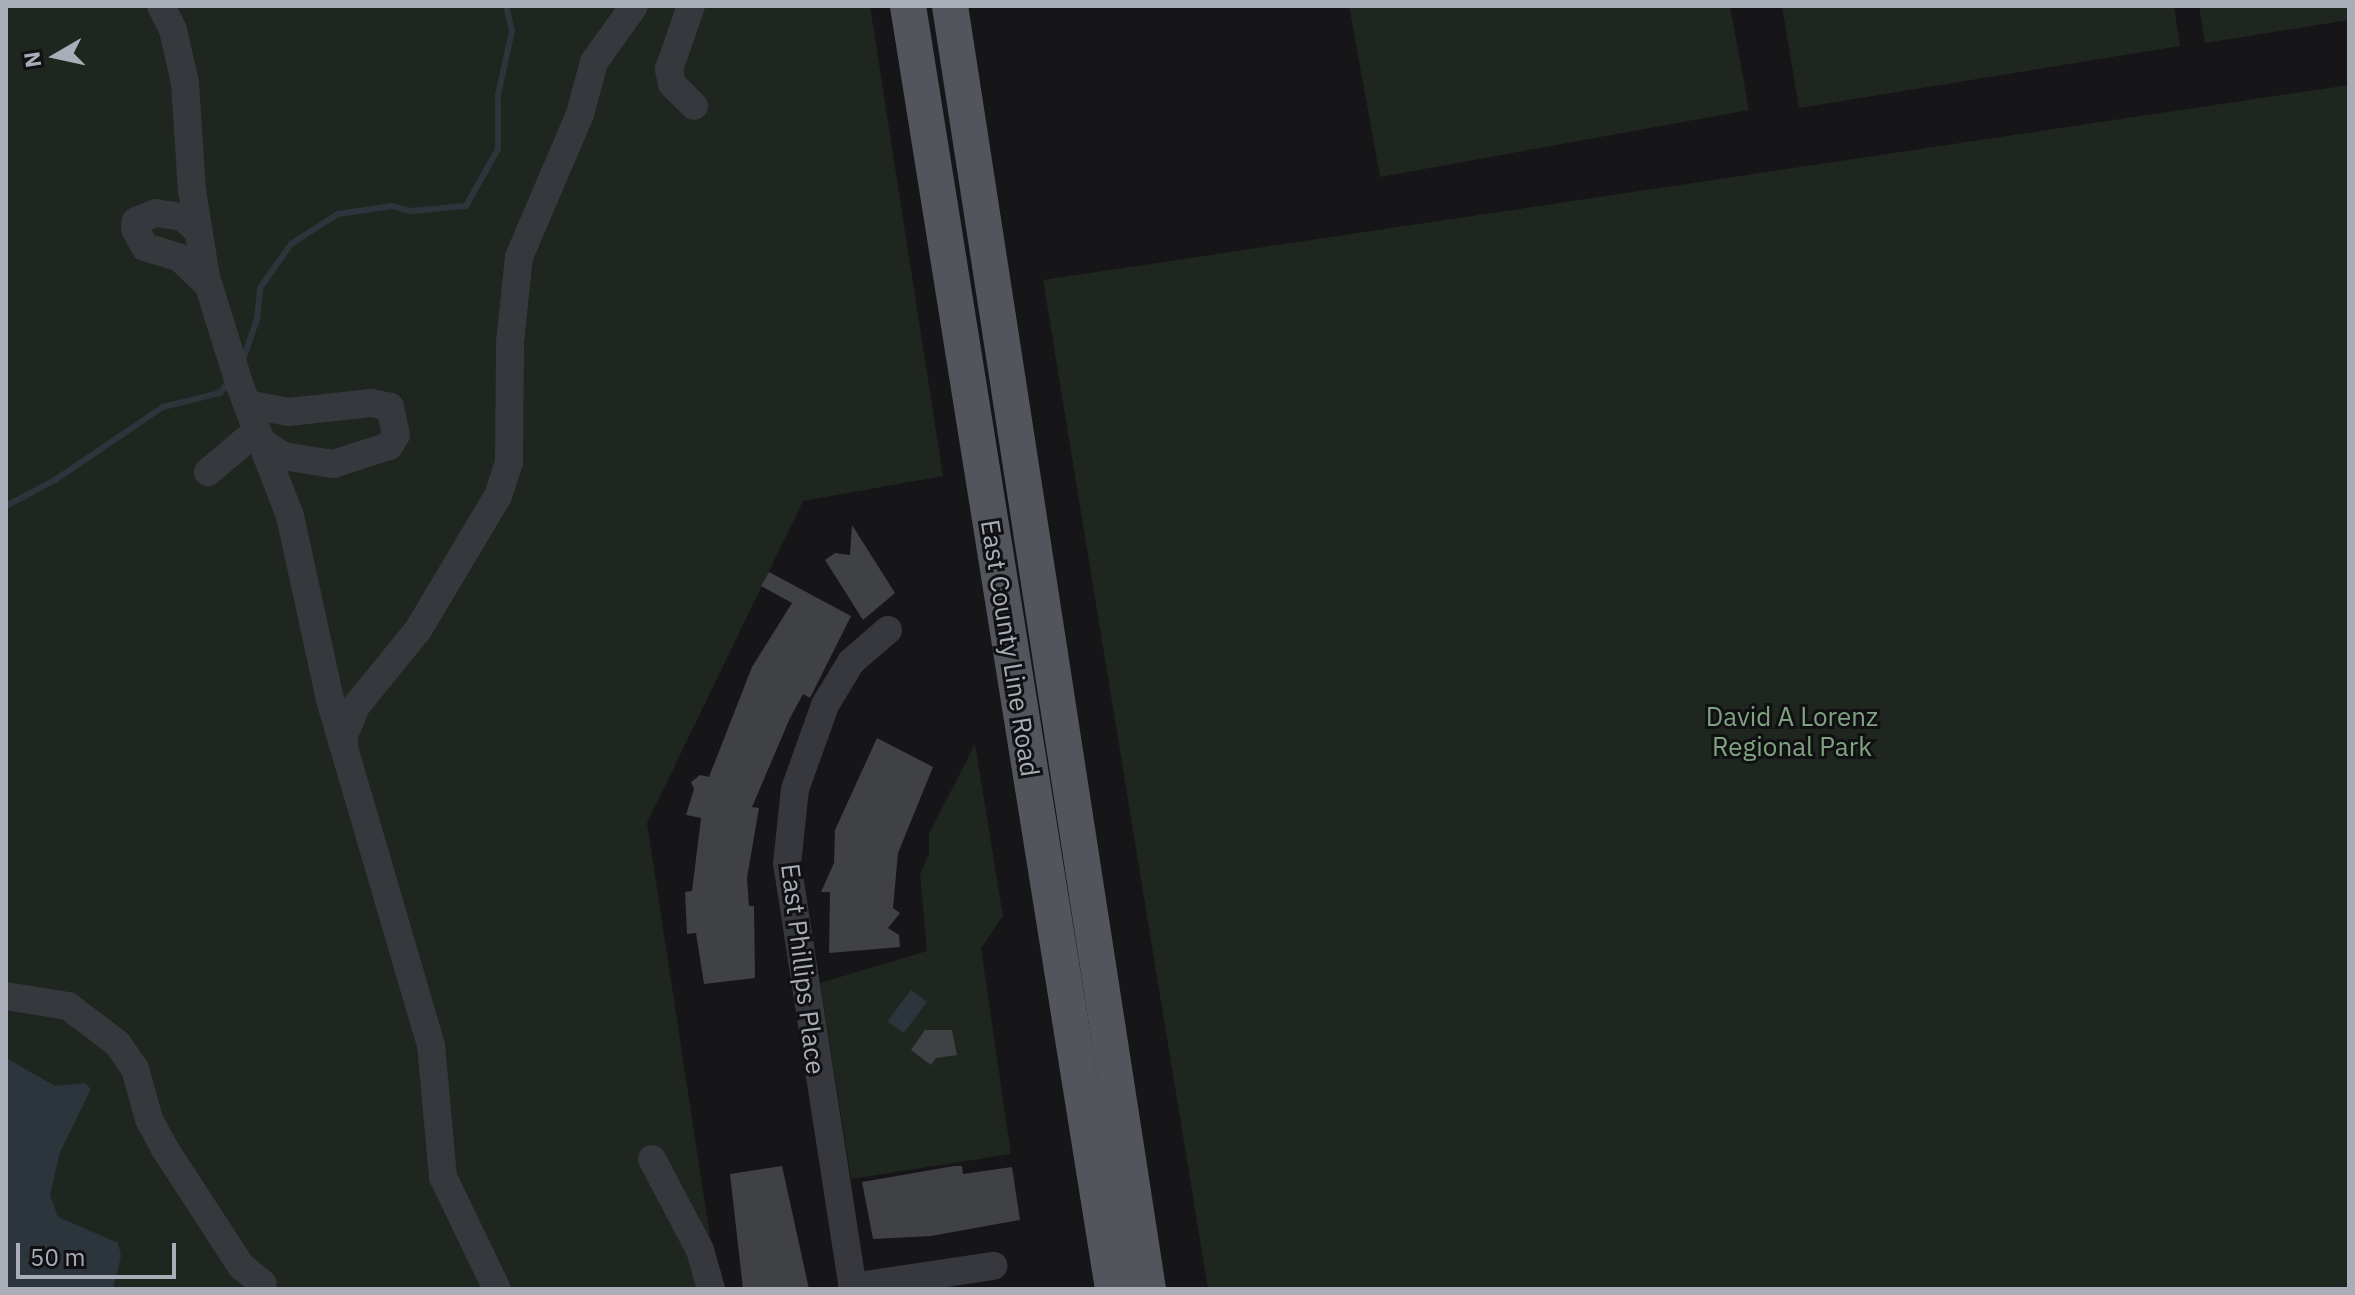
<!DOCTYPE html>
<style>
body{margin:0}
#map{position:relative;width:2355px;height:1295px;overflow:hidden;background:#161618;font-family:"IBM Plex Sans",sans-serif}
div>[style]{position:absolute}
.green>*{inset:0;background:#1e261f}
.water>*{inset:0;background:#2c353c;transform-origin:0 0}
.stream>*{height:6px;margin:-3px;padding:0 3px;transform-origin:3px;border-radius:3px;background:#2c353c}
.building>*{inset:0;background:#404145}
.minor>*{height:28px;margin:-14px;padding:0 14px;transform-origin:14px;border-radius:14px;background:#37383d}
.major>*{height:36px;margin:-18px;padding:0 18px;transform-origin:18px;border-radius:18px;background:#53555c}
span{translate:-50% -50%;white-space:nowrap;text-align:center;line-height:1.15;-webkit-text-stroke:6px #111113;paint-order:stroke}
.street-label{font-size:26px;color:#a8adb8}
.park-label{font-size:26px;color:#7fa381}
.frame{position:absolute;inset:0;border:8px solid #a8adb8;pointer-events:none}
.north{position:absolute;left:16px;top:16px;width:80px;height:80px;-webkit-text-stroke:6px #111113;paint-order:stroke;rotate:261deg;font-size:22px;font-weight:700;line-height:32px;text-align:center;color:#a8adb8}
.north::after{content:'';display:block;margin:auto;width:28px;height:36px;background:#a8adb8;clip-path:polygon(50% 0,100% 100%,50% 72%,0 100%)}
.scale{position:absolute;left:16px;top:1243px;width:160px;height:36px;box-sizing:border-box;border:4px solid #a8adb8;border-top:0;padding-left:10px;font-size:24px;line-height:28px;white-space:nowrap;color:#a8adb8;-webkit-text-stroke:6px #111113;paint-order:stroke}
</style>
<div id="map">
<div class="green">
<div style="clip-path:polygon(6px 6px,870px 6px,943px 476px,803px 501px,647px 823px,718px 1289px,6px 1289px)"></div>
<div style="clip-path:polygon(1349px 6px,1730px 6px,1749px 110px,1380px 177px)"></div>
<div style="clip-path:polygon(1782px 6px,2174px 6px,2180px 46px,1799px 108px)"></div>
<div style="clip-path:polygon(2199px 6px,2349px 6px,2349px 20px,2205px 43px)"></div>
<div style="clip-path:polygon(2349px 85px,2349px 1289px,1208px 1289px,1043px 280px)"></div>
<div style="clip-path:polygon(975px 744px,1003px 916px,981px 948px,1011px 1154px,851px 1179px,820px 983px,927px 951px,920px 874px,929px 854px,929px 834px)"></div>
</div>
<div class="water">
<div style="left:911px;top:990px;width:20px;height:39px;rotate:37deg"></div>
<div style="clip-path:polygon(6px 1058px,55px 1086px,85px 1083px,91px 1089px,60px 1152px,50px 1195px,58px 1217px,118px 1243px,121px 1256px,113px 1289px,6px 1289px)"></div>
</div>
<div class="stream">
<div style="left:242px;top:363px;width:46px;rotate:-71.2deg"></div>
<div style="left:257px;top:319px;width:31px;rotate:-84deg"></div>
<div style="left:260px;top:288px;width:54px;rotate:-54.8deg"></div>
<div style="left:291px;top:244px;width:56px;rotate:-32.6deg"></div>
<div style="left:338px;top:214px;width:55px;rotate:-8.4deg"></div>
<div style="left:392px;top:206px;width:19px;rotate:16deg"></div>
<div style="left:410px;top:211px;width:56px;rotate:-5.1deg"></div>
<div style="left:466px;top:206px;width:65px;rotate:-60.7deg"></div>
<div style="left:498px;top:149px;width:54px;rotate:-90deg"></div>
<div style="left:498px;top:95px;width:66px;rotate:-77.7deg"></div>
<div style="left:512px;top:31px;width:26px;rotate:-103deg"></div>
<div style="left:6px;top:506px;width:55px;rotate:-28deg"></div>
<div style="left:55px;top:480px;width:130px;rotate:-34.1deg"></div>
<div style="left:163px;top:407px;width:59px;rotate:-13.8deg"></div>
<div style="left:220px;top:393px;width:10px;rotate:-53deg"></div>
</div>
<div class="building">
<div style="clip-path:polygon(852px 525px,895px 593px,863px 620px,825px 560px,835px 553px,850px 555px)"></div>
<div style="clip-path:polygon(769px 572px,851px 616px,810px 698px,803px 694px,790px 718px,752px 807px,759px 808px,747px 878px,749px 906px,754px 906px,755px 978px,704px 984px,696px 933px,687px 934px,685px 892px,692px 891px,701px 818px,686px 815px,694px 789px,691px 782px,700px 775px,709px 777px,752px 667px,792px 603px,761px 586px)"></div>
<div style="clip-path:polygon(877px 738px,933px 767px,898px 853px,893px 908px,900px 913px,888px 928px,899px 935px,900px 947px,829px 953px,830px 892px,821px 892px,834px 863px,835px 830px)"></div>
<div style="clip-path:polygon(925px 1030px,952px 1030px,957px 1055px,936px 1058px,931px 1065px,911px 1050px)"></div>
<div style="clip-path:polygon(782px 1166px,809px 1289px,743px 1289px,730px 1174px)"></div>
<div style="clip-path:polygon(954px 1166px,962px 1166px,963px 1174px,1012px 1167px,1020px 1220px,931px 1236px,873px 1239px,862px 1182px)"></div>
</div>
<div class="minor">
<div style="left:161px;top:6px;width:27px;rotate:63deg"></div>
<div style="left:173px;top:30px;width:54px;rotate:77.2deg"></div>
<div style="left:185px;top:83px;width:107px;rotate:86.3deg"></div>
<div style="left:192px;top:190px;width:88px;rotate:80.9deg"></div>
<div style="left:206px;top:277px;width:114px;rotate:72.7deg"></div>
<div style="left:240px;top:386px;width:139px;rotate:69deg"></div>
<div style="left:290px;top:516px;width:188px;rotate:77.7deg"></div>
<div style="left:330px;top:700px;width:359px;rotate:73.7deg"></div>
<div style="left:431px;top:1045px;width:133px;rotate:84.8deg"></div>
<div style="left:443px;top:1177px;width:124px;rotate:64.3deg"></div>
<div style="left:691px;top:6px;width:67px;rotate:109.2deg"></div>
<div style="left:669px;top:69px;width:15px;rotate:79deg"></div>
<div style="left:672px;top:84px;width:31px;rotate:45deg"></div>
<div style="left:197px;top:230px;width:19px;rotate:-137deg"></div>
<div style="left:183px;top:217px;width:27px;rotate:-172deg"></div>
<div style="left:156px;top:213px;width:22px;rotate:158deg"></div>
<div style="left:136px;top:221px;width:8px;rotate:97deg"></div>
<div style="left:135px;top:229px;width:21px;rotate:61deg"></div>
<div style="left:145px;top:247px;width:37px;rotate:17deg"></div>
<div style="left:180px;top:258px;width:40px;rotate:44deg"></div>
<div style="left:208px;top:472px;width:57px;rotate:-40.1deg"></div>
<div style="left:252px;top:435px;width:37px;rotate:34deg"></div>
<div style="left:283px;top:456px;width:51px;rotate:9.1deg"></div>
<div style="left:333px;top:464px;width:59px;rotate:-17.8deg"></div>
<div style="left:389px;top:446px;width:13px;rotate:-58deg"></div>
<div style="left:396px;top:435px;width:29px;rotate:-102deg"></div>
<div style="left:390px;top:407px;width:19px;rotate:-168deg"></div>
<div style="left:371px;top:403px;width:83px;rotate:173.8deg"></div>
<div style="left:288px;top:412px;width:41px;rotate:-168.7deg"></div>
<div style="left:344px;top:747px;width:12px;rotate:-90deg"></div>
<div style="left:344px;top:735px;width:33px;rotate:-67deg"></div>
<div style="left:357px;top:705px;width:97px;rotate:-50.9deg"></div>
<div style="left:418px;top:630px;width:156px;rotate:-59.2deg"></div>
<div style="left:498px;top:496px;width:35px;rotate:-72deg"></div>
<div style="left:509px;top:463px;width:121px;rotate:-89.5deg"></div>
<div style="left:510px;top:342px;width:85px;rotate:-84deg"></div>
<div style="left:519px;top:257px;width:155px;rotate:-66.9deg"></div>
<div style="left:580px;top:114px;width:54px;rotate:-74.9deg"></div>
<div style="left:594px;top:62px;width:69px;rotate:-54.5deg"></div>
<div style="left:6px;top:996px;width:63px;rotate:9.2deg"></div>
<div style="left:68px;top:1006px;width:61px;rotate:37.1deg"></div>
<div style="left:117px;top:1043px;width:32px;rotate:55deg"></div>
<div style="left:135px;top:1069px;width:52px;rotate:74.4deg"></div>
<div style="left:149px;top:1119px;width:34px;rotate:62deg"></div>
<div style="left:165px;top:1149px;width:140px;rotate:57deg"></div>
<div style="left:241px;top:1266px;width:28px;rotate:39deg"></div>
<div style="left:652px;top:1159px;width:103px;rotate:62.2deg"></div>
<div style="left:700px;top:1250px;width:41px;rotate:74.2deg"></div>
<div style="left:852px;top:1287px;width:143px;rotate:-8.5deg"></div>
<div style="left:853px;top:1289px;width:430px;rotate:-98.8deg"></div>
<div style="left:787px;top:864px;width:75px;rotate:-83.9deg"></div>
<div style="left:795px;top:789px;width:89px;rotate:-70.3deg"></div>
<div style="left:825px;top:705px;width:50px;rotate:-58.8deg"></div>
<div style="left:851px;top:662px;width:49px;rotate:-40.9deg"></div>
</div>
<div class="major">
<div style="left:908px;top:6px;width:1299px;rotate:80.92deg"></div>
<div style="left:950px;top:6px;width:1298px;rotate:81.23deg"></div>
</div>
<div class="street-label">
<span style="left:1010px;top:648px;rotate:81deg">East County Line Road</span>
<span style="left:803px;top:969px;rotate:83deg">East Phillips Place</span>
</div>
<div class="park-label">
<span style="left:1792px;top:732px">David A Lorenz<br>Regional Park</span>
</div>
<div class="frame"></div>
<div class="north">N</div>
<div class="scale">50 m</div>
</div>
